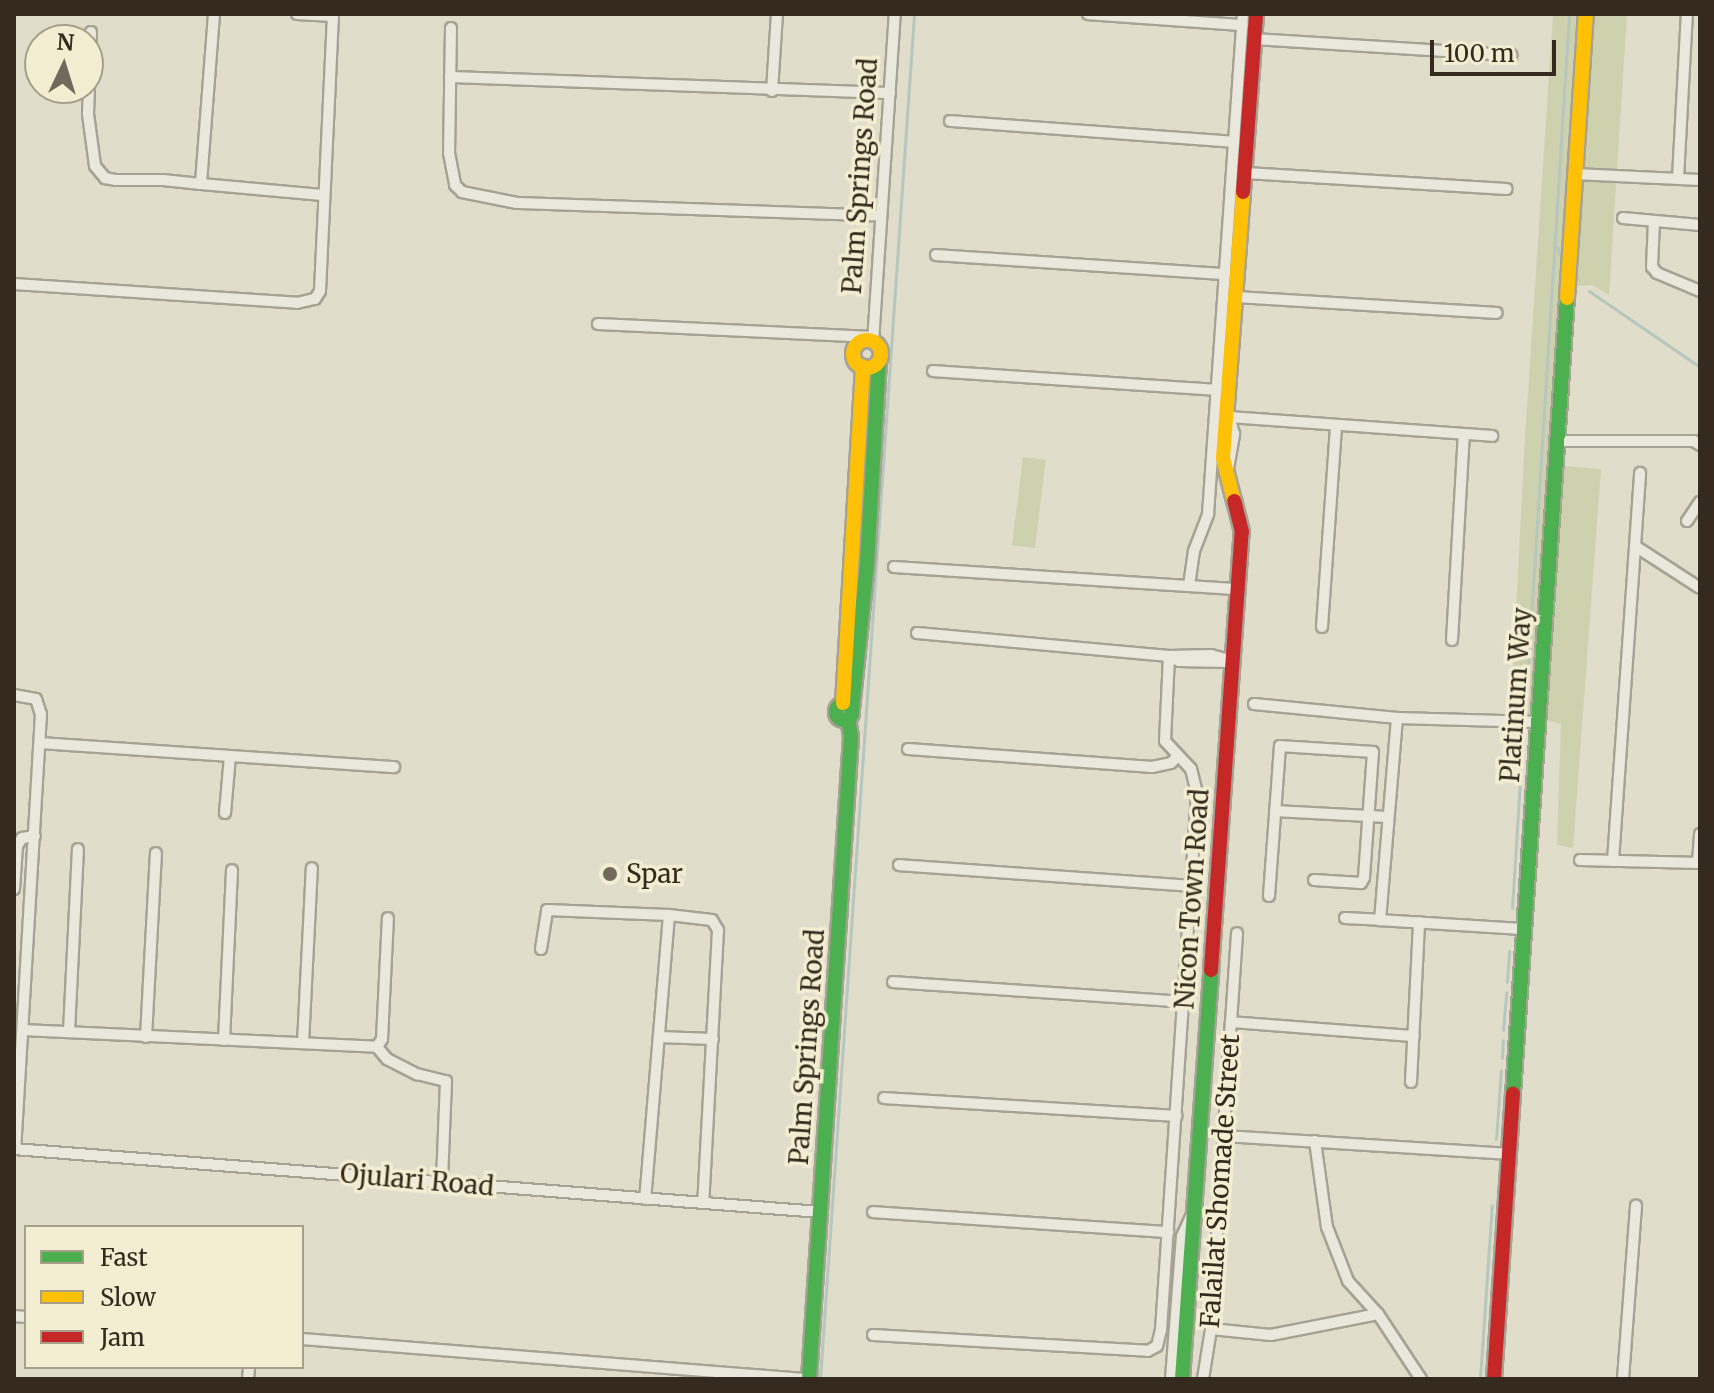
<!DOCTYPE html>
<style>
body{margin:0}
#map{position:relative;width:1714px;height:1393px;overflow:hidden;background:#e1ddcb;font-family:Merriweather,serif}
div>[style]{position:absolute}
.green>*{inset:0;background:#cdd1ae;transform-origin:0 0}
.stream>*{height:3px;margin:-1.5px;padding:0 1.5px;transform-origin:1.5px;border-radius:1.5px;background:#b6c7be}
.roads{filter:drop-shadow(2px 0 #a6a294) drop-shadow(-2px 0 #a6a294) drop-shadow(0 2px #a6a294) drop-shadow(0 -2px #a6a294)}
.street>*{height:10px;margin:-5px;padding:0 5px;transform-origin:5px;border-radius:5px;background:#eae7dc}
.fast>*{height:14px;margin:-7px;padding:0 7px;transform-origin:7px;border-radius:7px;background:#4caf50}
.fast>.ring{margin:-7px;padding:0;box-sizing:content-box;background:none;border:14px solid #4caf50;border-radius:50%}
.slow>*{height:14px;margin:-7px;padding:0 7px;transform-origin:7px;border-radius:7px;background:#ffc107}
.slow>.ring{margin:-7px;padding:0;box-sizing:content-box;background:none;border:14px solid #ffc107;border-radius:50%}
.jam>*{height:14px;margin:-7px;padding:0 7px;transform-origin:7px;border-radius:7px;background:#c62828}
.dots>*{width:22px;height:22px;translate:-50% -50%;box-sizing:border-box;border:4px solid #f3edd1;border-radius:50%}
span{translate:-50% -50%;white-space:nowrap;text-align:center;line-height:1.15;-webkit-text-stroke:7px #f3edd1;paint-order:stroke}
.street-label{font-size:26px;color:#342b1e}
.poi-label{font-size:26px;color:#342b1e}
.left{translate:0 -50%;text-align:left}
.frame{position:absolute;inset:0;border:16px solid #342b1e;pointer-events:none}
.legend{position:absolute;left:24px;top:1225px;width:280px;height:144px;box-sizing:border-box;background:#f3edd1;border:2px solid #a79f89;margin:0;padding:10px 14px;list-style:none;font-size:24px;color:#342b1e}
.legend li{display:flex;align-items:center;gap:16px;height:40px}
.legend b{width:40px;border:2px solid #a79f89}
.north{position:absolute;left:24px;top:24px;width:80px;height:80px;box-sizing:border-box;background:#f3edd1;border:2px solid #a79f89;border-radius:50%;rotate:4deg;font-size:22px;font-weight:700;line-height:32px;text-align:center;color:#342b1e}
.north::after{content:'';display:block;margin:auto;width:28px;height:36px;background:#71695b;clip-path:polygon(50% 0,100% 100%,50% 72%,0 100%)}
.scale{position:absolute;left:1430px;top:40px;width:126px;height:36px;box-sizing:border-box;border:4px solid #342b1e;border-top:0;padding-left:10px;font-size:24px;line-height:28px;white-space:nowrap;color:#342b1e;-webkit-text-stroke:6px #f3edd1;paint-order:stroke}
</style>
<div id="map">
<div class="green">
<div style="clip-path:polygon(1553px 14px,1627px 14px,1609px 295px,1592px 285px,1562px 287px,1552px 465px,1601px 469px,1573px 848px,1557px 845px,1561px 724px,1514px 712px,1519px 685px,1513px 671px,1524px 454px)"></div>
<div style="left:1023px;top:457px;width:23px;height:89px;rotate:7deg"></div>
</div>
<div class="stream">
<div style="left:1557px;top:247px;width:12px;rotate:66deg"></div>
<div style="left:1589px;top:291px;width:135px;rotate:34.4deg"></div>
<div style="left:1525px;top:714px;width:701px;rotate:-86.4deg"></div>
<div style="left:1512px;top:908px;width:175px;rotate:-86.4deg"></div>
<div style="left:1507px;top:982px;width:31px;rotate:-86deg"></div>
<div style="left:1503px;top:1030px;width:38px;rotate:-85deg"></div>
<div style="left:1502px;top:1058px;width:18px;rotate:-87deg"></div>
<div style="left:1496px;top:1139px;width:69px;rotate:-85.9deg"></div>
<div style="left:820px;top:1379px;width:1368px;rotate:-86.06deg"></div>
<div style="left:1480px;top:1379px;width:174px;rotate:-86.1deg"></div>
</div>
<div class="roads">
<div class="street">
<div style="left:214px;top:14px;width:170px;rotate:94.4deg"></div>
<div style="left:201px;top:184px;width:122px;rotate:5.2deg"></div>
<div style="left:297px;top:14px;width:36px;rotate:3deg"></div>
<div style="left:1088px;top:14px;width:155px;rotate:4.1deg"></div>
<div style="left:451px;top:28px;width:125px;rotate:90.9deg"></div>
<div style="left:449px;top:153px;width:33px;rotate:79deg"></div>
<div style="left:455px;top:185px;width:10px;rotate:45deg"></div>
<div style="left:462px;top:192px;width:56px;rotate:11.3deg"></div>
<div style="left:517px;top:203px;width:364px;rotate:2deg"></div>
<div style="left:91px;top:32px;width:82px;rotate:92.1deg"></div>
<div style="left:88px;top:114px;width:52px;rotate:82.3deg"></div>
<div style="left:95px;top:166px;width:16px;rotate:50deg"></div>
<div style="left:105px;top:178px;width:10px;rotate:11deg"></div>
<div style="left:115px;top:180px;width:48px"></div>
<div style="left:163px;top:180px;width:38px;rotate:6deg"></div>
<div style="left:1255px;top:39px;width:257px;rotate:3.6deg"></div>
<div style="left:450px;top:77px;width:440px;rotate:2.1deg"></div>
<div style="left:772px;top:91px;width:77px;rotate:-86.3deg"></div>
<div style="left:950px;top:121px;width:285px;rotate:4.2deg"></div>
<div style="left:1246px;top:173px;width:261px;rotate:3.5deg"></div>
<div style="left:1575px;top:174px;width:125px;rotate:2.7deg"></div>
<div style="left:1678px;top:178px;width:164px;rotate:-86.9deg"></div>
<div style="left:1623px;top:218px;width:77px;rotate:5.2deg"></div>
<div style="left:1654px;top:221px;width:46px;rotate:92.5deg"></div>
<div style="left:1652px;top:267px;width:8px;rotate:50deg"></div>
<div style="left:1657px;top:273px;width:47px;rotate:22.7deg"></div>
<div style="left:936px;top:255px;width:290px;rotate:3.8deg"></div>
<div style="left:14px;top:284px;width:284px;rotate:3.8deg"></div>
<div style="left:297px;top:303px;width:18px;rotate:-13deg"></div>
<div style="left:315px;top:299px;width:9px;rotate:-58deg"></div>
<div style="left:320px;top:291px;width:277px;rotate:-87.3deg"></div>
<div style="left:1237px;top:297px;width:260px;rotate:3.5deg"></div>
<div style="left:598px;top:324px;width:275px;rotate:2.7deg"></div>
<div style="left:873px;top:342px;width:329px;rotate:-86.2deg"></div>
<div style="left:933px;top:371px;width:285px;rotate:3.8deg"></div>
<div style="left:1557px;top:441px;width:137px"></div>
<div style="left:1694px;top:441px;width:7px;rotate:34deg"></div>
<div style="left:1228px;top:469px;width:36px;rotate:-80deg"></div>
<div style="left:1234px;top:434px;width:18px;rotate:-106deg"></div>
<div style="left:1229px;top:417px;width:264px;rotate:4.1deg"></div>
<div style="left:1687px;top:521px;width:23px;rotate:-56deg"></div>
<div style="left:1635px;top:546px;width:77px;rotate:32.9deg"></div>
<div style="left:894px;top:567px;width:345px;rotate:3.7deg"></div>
<div style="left:1189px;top:586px;width:35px;rotate:-82deg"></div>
<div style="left:1194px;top:551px;width:40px;rotate:-69deg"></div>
<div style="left:1208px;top:514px;width:501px;rotate:-86deg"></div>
<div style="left:1322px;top:627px;width:202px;rotate:-86deg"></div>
<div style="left:917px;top:633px;width:253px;rotate:5.2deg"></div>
<div style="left:1169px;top:656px;width:42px;rotate:-1.4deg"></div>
<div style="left:1211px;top:655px;width:24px;rotate:15deg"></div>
<div style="left:1452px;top:640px;width:206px;rotate:-86.7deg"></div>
<div style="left:1169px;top:656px;width:11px;rotate:27deg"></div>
<div style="left:1179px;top:661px;width:47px;rotate:1.2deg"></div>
<div style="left:14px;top:695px;width:22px;rotate:10deg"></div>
<div style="left:36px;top:699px;width:16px;rotate:72deg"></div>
<div style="left:41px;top:714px;width:436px;rotate:93.4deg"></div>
<div style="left:1254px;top:704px;width:144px;rotate:5.6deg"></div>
<div style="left:1397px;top:718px;width:141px;rotate:1.6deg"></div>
<div style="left:1397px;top:718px;width:203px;rotate:94.8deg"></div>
<div style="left:1380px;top:920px;width:145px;rotate:3.6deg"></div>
<div style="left:41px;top:743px;width:354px;rotate:3.9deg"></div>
<div style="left:908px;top:749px;width:245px;rotate:4.2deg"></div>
<div style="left:1152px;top:767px;width:19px;rotate:-12deg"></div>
<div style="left:1171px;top:763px;width:10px;rotate:-45deg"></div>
<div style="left:1275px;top:811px;width:112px;rotate:3.1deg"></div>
<div style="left:225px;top:813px;width:57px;rotate:-85deg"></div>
<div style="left:1580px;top:860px;width:120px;rotate:1.4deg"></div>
<div style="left:1613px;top:861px;width:389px;rotate:-86deg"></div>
<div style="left:1698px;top:863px;width:29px;rotate:-86deg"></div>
<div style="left:899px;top:865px;width:293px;rotate:4.1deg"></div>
<div style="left:14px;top:889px;width:43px;rotate:-86deg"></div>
<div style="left:17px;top:846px;width:9px;rotate:-58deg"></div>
<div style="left:22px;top:838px;width:13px;rotate:-9deg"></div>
<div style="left:1269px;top:896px;width:150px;rotate:-85.8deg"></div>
<div style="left:1280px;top:746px;width:93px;rotate:3.7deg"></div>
<div style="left:1373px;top:752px;width:126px;rotate:94.1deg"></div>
<div style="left:1364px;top:878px;width:6px;rotate:121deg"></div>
<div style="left:1361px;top:883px;width:47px;rotate:-176.3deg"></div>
<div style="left:669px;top:915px;width:43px;rotate:6.6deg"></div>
<div style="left:712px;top:920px;width:12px;rotate:59deg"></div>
<div style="left:718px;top:930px;width:273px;rotate:93.1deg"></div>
<div style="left:1345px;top:918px;width:35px;rotate:3deg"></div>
<div style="left:541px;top:949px;width:39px;rotate:-81deg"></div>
<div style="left:547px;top:910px;width:122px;rotate:2.3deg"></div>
<div style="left:669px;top:915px;width:285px;rotate:94.8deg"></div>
<div style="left:893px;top:982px;width:291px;rotate:3.9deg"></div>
<div style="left:1231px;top:1022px;width:89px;rotate:-86.1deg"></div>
<div style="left:23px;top:1030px;width:354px;rotate:2.7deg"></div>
<div style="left:377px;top:1047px;width:16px;rotate:50deg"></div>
<div style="left:387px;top:1059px;width:34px;rotate:27deg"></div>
<div style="left:417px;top:1074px;width:30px;rotate:14deg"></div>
<div style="left:446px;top:1081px;width:101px;rotate:92.3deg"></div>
<div style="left:69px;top:1032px;width:183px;rotate:-87.2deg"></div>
<div style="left:146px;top:1037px;width:184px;rotate:-86.9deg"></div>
<div style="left:659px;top:1037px;width:54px;rotate:2.1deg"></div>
<div style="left:224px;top:1040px;width:170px;rotate:-87.3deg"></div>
<div style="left:303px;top:1043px;width:175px;rotate:-87.1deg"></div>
<div style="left:377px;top:1047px;width:9px;rotate:-58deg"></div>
<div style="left:382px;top:1039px;width:121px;rotate:-87.2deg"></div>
<div style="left:1411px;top:1082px;width:160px;rotate:-87.1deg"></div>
<div style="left:884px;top:1098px;width:293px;rotate:3.5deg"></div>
<div style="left:1225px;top:1136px;width:285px;rotate:3.6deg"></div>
<div style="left:1315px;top:1141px;width:87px;rotate:82.1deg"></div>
<div style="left:1327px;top:1227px;width:58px;rotate:68.7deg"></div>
<div style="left:1348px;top:1281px;width:45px;rotate:47.7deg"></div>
<div style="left:1378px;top:1314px;width:78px;rotate:56.5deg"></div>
<div style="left:14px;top:1149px;width:808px;rotate:4.47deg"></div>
<div style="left:873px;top:1212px;width:296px;rotate:3.9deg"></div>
<div style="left:14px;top:1316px;width:12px;rotate:5deg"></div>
<div style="left:1211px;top:1329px;width:60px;rotate:5.7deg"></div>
<div style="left:1271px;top:1335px;width:109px;rotate:-11.1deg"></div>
<div style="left:873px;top:1335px;width:275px;rotate:3.3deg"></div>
<div style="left:1148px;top:1351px;width:10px;rotate:-29deg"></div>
<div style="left:1157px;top:1346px;width:16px;rotate:-76deg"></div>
<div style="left:1161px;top:1330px;width:538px;rotate:-86.16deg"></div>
<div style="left:1197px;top:793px;width:25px;rotate:-104deg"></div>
<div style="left:1191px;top:769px;width:38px;rotate:-133deg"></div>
<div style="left:1165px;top:741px;width:85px;rotate:-87.3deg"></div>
<div style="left:302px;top:1339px;width:504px;rotate:4.56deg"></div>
<div style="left:248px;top:1379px;width:12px;rotate:-85deg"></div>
<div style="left:1171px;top:1379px;width:143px;rotate:-85.6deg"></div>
<div style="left:1182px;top:1236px;width:21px;rotate:-65deg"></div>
<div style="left:1203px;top:1379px;width:51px;rotate:-80.9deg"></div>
<div style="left:1211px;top:1329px;width:308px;rotate:-86.3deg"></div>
<div style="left:1231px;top:1022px;width:183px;rotate:4.4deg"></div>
<div style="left:1623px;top:1379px;width:174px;rotate:-85.7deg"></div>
</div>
<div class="fast">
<div class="ring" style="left:836px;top:704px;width:2px;height:2px"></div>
<div style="left:852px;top:709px;width:147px;rotate:-84.1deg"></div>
<div style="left:867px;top:563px;width:201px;rotate:-86.6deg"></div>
<div style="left:1513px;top:1094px;width:798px;rotate:-86.12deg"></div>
<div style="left:809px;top:1379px;width:643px;rotate:-86.26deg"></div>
<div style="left:851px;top:737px;width:18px;rotate:-99deg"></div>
<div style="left:1182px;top:1379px;width:410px;rotate:-85.9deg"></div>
</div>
<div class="slow">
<div style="left:1567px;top:298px;width:285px;rotate:-86.2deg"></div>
<div class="ring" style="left:853px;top:340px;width:14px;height:14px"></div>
<div style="left:1234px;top:501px;width:44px;rotate:-104.3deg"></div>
<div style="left:1223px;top:458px;width:267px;rotate:-85.7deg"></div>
<div style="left:843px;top:703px;width:337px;rotate:-86.6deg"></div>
</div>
<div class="jam">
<div style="left:1243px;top:192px;width:178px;rotate:-85.8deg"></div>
<div style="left:1211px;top:970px;width:439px;rotate:-86deg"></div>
<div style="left:1242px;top:532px;width:32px;rotate:-104deg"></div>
<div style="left:1494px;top:1379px;width:286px;rotate:-86.2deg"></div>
</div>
</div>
<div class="dots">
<div style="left:610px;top:874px;background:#71695b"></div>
</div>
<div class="street-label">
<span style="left:860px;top:176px;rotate:-86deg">Palm Springs Road</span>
<span style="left:1516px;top:695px;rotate:-86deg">Platinum Way</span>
<span style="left:1192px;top:899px;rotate:-86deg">Nicon Town Road</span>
<span style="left:807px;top:1047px;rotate:-86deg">Palm Springs Road</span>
<span style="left:417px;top:1180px;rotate:5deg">Ojulari Road</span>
<span style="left:1220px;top:1181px;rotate:-86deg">Falailat Shomade Street</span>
</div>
<div class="poi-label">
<span class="left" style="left:626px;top:874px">Spar</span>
</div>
<div class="frame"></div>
<ul class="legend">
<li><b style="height:10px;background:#4caf50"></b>Fast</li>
<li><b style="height:10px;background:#ffc107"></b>Slow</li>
<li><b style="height:10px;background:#c62828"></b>Jam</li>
</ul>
<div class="north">N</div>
<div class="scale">100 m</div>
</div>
